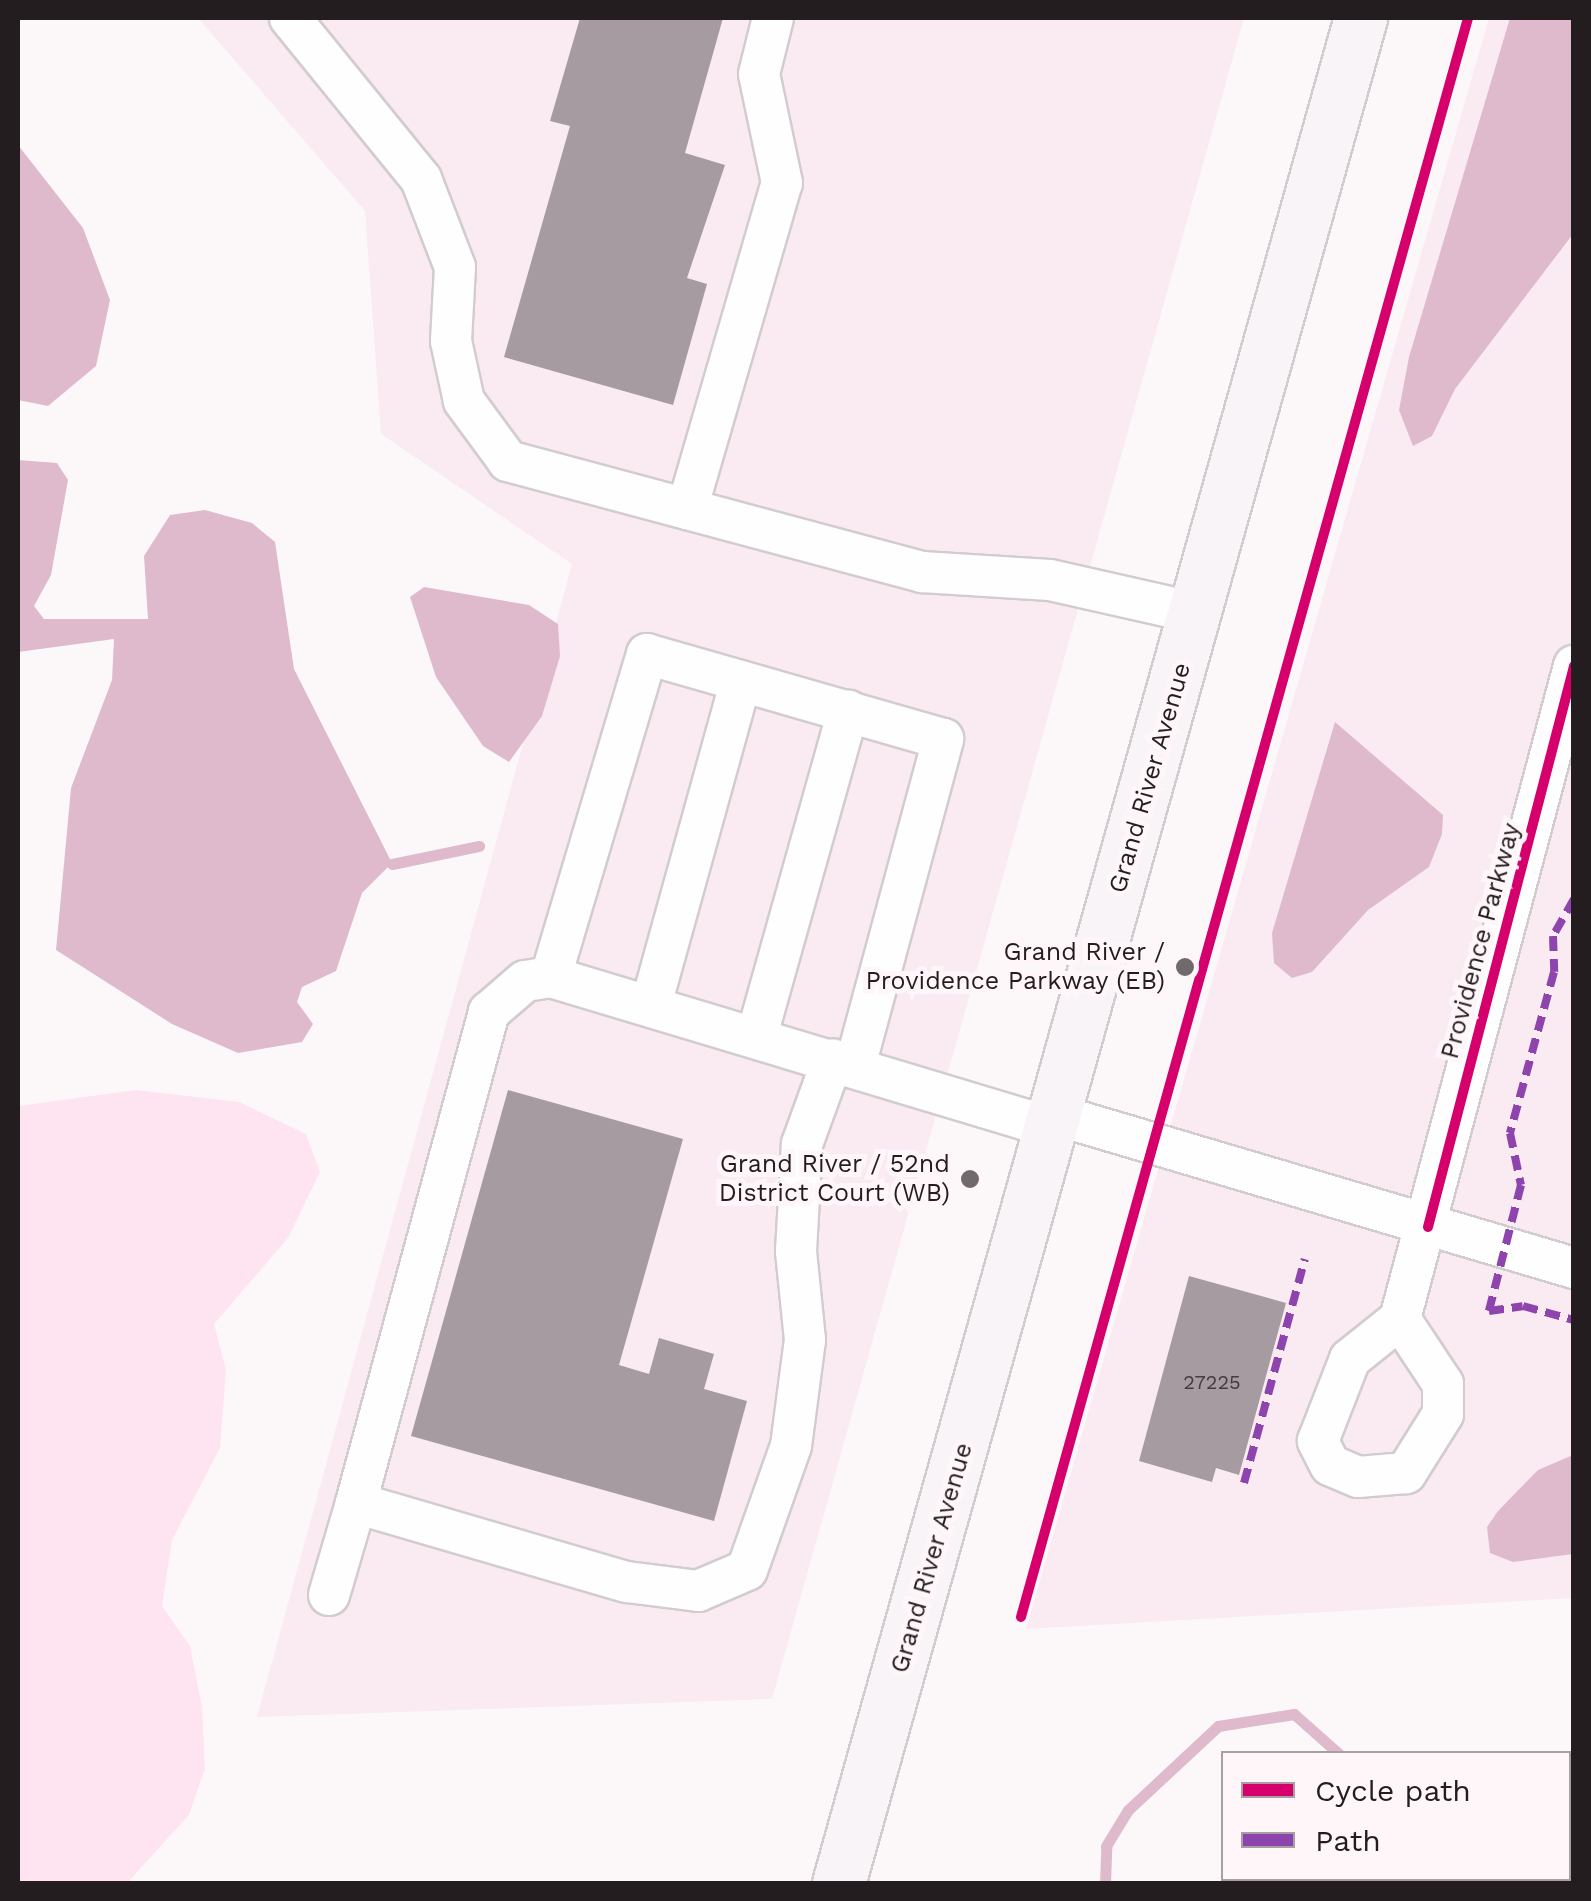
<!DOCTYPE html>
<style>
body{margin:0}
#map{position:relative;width:1591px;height:1901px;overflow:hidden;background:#fcf8fa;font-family:"Work Sans",sans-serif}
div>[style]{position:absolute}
.built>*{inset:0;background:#f9ebf1}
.green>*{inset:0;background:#fee4f0}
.water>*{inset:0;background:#dfbacc}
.stream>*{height:11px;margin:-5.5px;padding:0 5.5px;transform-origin:5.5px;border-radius:5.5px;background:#dfbacc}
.building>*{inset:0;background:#a69ba0}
.roads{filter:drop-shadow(2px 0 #d2cccf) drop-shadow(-2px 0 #d2cccf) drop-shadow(0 2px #d2cccf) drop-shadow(0 -2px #d2cccf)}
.minor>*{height:40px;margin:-20px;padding:0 20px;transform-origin:20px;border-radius:20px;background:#fffefe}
.major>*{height:52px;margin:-26px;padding:0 26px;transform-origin:26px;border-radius:26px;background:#f9f4f7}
.quiet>*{height:8px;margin-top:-4px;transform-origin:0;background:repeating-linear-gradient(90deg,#8e44ad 0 15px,transparent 0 23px)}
.cycleway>*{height:10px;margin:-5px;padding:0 5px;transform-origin:5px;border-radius:5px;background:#d6006c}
.dots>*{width:28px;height:28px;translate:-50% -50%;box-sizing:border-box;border:5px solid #fef6f9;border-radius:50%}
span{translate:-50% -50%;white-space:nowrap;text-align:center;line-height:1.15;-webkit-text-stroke:10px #fef6f9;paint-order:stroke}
.number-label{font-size:20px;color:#443c40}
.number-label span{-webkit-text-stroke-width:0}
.street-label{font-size:25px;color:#241d20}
.poi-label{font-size:25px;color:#241d20}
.right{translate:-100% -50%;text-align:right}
.frame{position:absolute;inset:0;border:20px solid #241d20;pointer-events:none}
.legend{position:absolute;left:1221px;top:1751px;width:350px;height:130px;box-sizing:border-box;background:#fef6f9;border:2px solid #a79fa2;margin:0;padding:12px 18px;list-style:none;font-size:30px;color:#241d20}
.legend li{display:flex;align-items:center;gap:20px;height:50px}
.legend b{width:50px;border:2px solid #a79fa2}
</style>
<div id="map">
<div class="built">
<div style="clip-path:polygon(198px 18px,1244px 18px,772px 1699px,257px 1717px,572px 564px,381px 434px,365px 211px)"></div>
<div style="clip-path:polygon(1489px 18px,1573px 18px,1573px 1598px,1026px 1629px)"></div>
</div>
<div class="green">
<div style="clip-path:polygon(136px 1090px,239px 1102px,306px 1134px,320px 1172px,288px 1238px,214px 1324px,226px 1370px,220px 1448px,172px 1540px,162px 1606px,190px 1646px,202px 1707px,205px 1768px,189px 1815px,127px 1883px,18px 1883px,18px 1106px)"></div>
</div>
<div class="water">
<div style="clip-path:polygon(1510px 18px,1573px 18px,1573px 234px,1455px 389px,1432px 436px,1413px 446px,1399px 410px,1409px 357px)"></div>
<div style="clip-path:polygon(18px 145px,83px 228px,110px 300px,96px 366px,48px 406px,18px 400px)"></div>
<div style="clip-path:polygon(18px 460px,57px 463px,68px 480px,51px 575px,34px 606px,44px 619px,148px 619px,144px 556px,170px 515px,205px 510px,252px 523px,275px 542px,294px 669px,392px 863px,362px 893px,336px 971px,302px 987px,297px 1002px,313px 1024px,302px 1042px,238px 1053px,172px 1024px,56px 950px,71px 788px,112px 680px,114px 639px,18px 652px)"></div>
<div style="clip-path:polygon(424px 587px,529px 605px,558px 624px,560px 656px,542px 716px,509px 762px,483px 746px,436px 677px,410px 597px)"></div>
<div style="clip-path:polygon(1335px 722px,1443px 815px,1442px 834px,1429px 867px,1368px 910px,1312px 972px,1292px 978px,1274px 963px,1272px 933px)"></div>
<div style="clip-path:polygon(1573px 1455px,1573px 1554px,1513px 1562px,1490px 1553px,1487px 1527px,1498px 1511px,1538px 1470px)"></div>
</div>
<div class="stream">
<div style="left:392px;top:864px;width:89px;rotate:-11.7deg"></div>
<div style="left:1568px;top:1829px;width:6px"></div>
<div style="left:1105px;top:1884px;width:38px;rotate:-88deg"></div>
<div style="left:1106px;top:1846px;width:42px;rotate:-58.6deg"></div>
<div style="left:1128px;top:1810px;width:123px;rotate:-43deg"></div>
<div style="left:1218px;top:1726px;width:77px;rotate:-9deg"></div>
<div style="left:1294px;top:1714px;width:60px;rotate:41.6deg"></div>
</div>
<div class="building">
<div style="clip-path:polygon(580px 18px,723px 18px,685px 153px,725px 165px,687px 278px,707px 284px,673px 405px,504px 357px,570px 126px,550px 121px)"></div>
<div style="clip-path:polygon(508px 1090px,683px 1139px,619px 1365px,649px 1374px,659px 1338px,714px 1354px,704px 1389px,747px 1401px,714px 1521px,411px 1436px)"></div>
<div style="clip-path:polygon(1189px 1276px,1286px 1303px,1239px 1475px,1216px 1468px,1212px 1482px,1139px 1461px)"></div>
</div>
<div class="roads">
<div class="minor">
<div style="left:290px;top:18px;width:208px;rotate:50.9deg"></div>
<div style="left:421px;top:179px;width:94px;rotate:68.9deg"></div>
<div style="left:455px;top:267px;width:74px;rotate:93.1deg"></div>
<div style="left:451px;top:341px;width:61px;rotate:77.8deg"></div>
<div style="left:464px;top:401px;width:74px;rotate:53.7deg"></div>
<div style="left:508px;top:461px;width:429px;rotate:15deg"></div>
<div style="left:922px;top:572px;width:128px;rotate:3.6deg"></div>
<div style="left:1050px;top:580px;width:150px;rotate:12.7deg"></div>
<div style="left:687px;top:509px;width:340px;rotate:-73.8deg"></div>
<div style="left:782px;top:183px;width:111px;rotate:-101.9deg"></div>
<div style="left:759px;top:74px;width:58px;rotate:-76deg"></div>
<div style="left:551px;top:977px;width:26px;rotate:171deg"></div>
<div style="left:525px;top:981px;width:48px;rotate:139.3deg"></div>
<div style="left:489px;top:1012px;width:509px;rotate:105.16deg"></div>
<div style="left:356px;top:1503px;width:282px;rotate:16.3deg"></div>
<div style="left:627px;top:1582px;width:72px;rotate:7.2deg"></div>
<div style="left:698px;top:1591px;width:53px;rotate:-23.2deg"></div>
<div style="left:747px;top:1570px;width:132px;rotate:-70.5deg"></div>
<div style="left:791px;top:1446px;width:107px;rotate:-82.5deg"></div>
<div style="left:805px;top:1340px;width:89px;rotate:-95.8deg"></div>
<div style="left:796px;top:1251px;width:107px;rotate:-86.8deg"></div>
<div style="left:802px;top:1144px;width:90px;rotate:-70deg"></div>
<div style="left:651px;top:1005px;width:336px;rotate:-74.5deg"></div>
<div style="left:757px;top:1035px;width:337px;rotate:-74.3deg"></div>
<div style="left:855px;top:1066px;width:339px;rotate:-74.9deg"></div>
<div style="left:943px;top:739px;width:308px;rotate:-164deg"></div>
<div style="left:647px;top:654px;width:337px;rotate:106.6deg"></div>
<div style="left:551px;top:977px;width:524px;rotate:16.74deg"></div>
<div style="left:1057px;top:1115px;width:539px;rotate:16.49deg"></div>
<div style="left:1400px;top:1319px;width:78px;rotate:56.5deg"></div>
<div style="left:1443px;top:1384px;width:30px;rotate:90deg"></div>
<div style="left:1443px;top:1414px;width:70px;rotate:122.1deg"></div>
<div style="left:1406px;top:1473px;width:48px;rotate:175.2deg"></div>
<div style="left:1358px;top:1477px;width:30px;rotate:-157deg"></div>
<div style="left:1330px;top:1465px;width:27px;rotate:-117deg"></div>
<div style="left:1318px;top:1441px;width:88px;rotate:-68.7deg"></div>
<div style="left:1350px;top:1359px;width:64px;rotate:-38.7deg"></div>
<div style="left:1400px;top:1319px;width:676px;rotate:-75.08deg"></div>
<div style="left:329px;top:1595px;width:96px;rotate:-73.6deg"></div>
</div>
<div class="major">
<div style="left:839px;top:1884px;width:1938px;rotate:-74.37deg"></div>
</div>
</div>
<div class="quiet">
<div style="left:1574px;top:899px;width:43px;rotate:119.6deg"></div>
<div style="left:1553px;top:936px;width:36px;rotate:88deg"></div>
<div style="left:1554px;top:972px;width:167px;rotate:105.3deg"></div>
<div style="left:1510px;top:1133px;width:53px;rotate:78.1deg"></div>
<div style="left:1521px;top:1185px;width:130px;rotate:104.3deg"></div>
<div style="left:1489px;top:1311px;width:34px;rotate:-8deg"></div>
<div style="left:1523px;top:1306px;width:53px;rotate:15.4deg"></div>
<div style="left:1244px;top:1483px;width:232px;rotate:-74.8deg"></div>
</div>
<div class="cycleway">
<div style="left:1428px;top:1227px;width:580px;rotate:-75.41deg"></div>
<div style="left:1021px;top:1617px;width:1660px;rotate:-74.38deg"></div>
</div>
<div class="dots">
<div style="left:1185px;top:967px;background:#706a6c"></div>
<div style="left:970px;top:1179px;background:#706a6c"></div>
</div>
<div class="number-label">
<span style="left:1212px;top:1382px">27225</span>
</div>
<div class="street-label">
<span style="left:1150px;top:778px;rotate:-74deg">Grand River Avenue</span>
<span style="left:1481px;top:941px;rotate:-75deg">Providence Parkway</span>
<span style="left:932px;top:1558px;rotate:-74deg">Grand River Avenue</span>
</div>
<div class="poi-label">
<span class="right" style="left:1165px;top:967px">Grand River /<br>Providence Parkway (EB)</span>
<span class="right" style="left:950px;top:1179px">Grand River / 52nd<br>District Court (WB)</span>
</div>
<div class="frame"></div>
<ul class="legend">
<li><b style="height:12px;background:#d6006c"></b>Cycle path</li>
<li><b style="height:12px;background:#8e44ad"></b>Path</li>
</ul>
</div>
